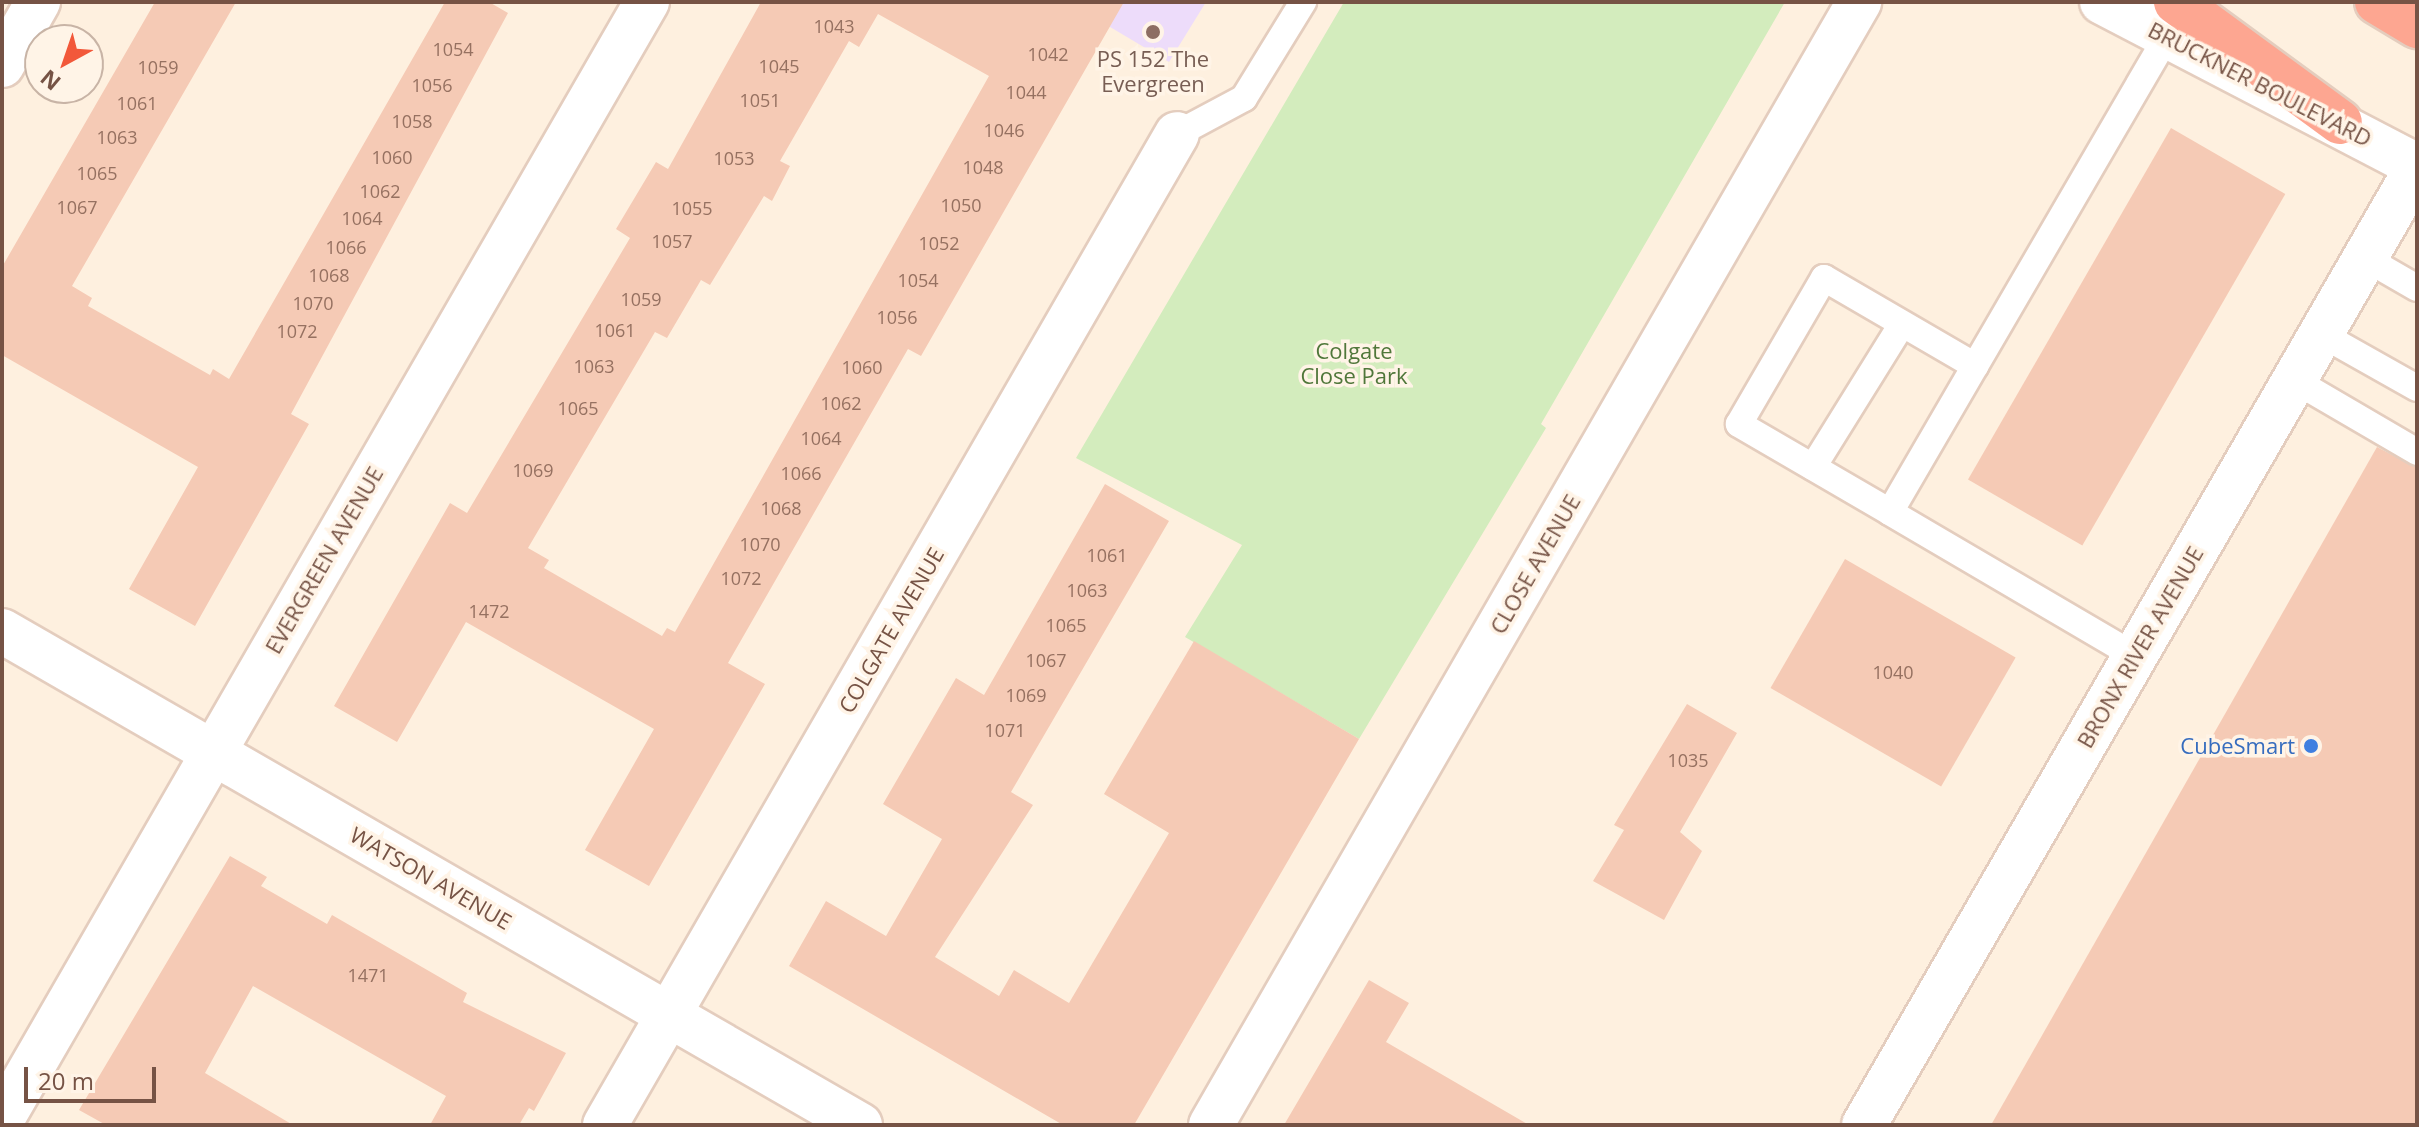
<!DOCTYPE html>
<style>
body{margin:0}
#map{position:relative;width:2419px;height:1127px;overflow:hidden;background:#fef0df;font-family:"Open Sans",sans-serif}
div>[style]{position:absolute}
.education>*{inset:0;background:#eddcfa}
.green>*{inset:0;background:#d3ecbd}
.building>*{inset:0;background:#f5cab5;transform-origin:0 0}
.roads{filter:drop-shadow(2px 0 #e4cdbe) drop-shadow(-2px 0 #e4cdbe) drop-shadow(0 2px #e4cdbe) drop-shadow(0 -2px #e4cdbe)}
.service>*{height:26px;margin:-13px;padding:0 13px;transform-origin:13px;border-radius:13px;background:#fff}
.minor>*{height:44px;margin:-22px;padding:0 22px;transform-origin:22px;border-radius:22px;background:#fff}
.tertiary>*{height:44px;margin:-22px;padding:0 22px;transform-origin:22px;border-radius:22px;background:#fff}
.secondary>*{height:44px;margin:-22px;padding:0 22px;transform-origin:22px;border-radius:22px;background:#fff}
.motorway>*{height:44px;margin:-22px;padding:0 22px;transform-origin:22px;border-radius:22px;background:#fda691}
.dots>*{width:22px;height:22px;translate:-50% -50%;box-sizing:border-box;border:4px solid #fff4e7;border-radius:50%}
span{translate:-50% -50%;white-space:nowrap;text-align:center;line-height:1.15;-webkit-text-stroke:7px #fff4e7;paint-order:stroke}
.number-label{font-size:18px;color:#967161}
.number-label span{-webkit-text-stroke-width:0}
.education-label{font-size:22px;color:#785e54}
.street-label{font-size:22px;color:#765345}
.park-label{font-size:22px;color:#50773a}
.shop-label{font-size:22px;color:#366cbe}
.right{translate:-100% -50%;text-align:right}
.frame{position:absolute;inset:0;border:4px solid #765345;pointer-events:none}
.north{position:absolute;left:24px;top:24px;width:80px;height:80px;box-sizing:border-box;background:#fff4e7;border:2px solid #c8b4a6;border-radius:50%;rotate:220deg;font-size:22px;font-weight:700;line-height:32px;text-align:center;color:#765345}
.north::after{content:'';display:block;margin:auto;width:28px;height:36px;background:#f2583a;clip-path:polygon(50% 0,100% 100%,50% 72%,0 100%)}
.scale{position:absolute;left:24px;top:1067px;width:132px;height:36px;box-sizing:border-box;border:4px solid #765345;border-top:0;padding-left:10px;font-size:24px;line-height:28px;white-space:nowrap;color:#765345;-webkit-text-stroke:6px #fff4e7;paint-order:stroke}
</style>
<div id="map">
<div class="education">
<div style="clip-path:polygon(1068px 2px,1206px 2px,1169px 62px)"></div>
</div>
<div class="green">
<div style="clip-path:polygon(1344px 2px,1785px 2px,1541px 424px,1546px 428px,1359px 739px,1185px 637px,1242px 545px,1076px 458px)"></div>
</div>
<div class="building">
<div style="clip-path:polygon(155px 2px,236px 2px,72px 286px,92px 298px,88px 306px,210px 375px,213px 369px,229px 379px,445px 2px,489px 2px,508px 13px,291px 414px,309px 424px,195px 626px,129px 589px,198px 467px,2px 355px,2px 267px)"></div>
<div style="clip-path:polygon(evenodd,761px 2px,1124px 2px,921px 356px,908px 349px,728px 663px,765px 684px,649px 886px,585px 850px,654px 729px,466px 622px,397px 742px,334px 706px,450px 503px,467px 513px,630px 238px,616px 229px,656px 162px,668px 169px,761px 2px,878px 14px,989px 76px,675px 632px,667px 628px,662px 636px,544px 568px,549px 560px,528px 548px,655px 332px,667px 338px,701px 280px,710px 285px,764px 196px,772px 201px,790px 166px,780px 161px,849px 41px,859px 47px,878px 14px)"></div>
<div style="left:2171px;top:128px;width:132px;height:406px;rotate:30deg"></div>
<div style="clip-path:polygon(2377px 447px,2417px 468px,2417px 1125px,1991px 1125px)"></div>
<div style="clip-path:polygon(1105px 484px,1169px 521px,1011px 792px,1033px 805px,935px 957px,999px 996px,1014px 970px,1069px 1003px,1169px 833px,1104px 794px,1194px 641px,1359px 739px,1134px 1125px,1063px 1125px,789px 966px,826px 901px,886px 936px,942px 839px,883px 804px,956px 678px,984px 695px)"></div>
<div style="left:1845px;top:559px;width:197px;height:149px;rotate:30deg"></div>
<div style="clip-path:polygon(1687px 704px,1737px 733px,1680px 832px,1702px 851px,1664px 920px,1593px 881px,1624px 830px,1614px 825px)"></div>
<div style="clip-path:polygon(230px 856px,267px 877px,261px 886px,327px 924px,332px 915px,467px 993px,463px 1002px,566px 1053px,534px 1111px,529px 1108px,519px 1125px,430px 1125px,446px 1096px,253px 986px,205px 1073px,293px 1125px,106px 1125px,79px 1110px)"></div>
<div style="clip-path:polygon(1369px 980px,1409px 1003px,1386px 1042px,1529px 1125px,1284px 1125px)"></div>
</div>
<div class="roads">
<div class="service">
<div style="left:1177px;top:134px;width:76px;rotate:-28.2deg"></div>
<div style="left:1244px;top:98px;width:113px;rotate:-58.4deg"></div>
<div style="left:2365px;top:258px;width:60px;rotate:30deg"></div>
<div style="left:2321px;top:334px;width:110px;rotate:29.4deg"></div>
<div style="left:2294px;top:380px;width:143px;rotate:30.3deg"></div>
<div style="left:1813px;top:467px;width:168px;rotate:-58.1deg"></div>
<div style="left:1890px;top:512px;width:175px;rotate:-149.8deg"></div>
<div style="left:1739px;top:424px;width:169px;rotate:-59.8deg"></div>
<div style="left:1824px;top:278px;width:175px;rotate:30.2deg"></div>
<div style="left:2135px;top:656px;width:284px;rotate:-149.6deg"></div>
<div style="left:1890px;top:512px;width:548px;rotate:-59.79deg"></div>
</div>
<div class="minor">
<div style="left:2px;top:65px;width:73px;rotate:-60.3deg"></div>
<div style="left:2px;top:1119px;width:1290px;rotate:-60deg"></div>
<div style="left:605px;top:1125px;width:1144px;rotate:-60.01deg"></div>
<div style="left:1211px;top:1125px;width:1297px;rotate:-60.01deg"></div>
</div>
<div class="tertiary">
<div style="left:2px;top:631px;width:990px;rotate:29.93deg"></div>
</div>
<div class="secondary">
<div style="left:2102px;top:2px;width:355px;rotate:27.5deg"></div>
<div style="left:1864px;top:1125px;width:1105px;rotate:-59.98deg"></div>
</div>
<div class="motorway">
<div style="left:2176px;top:2px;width:203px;rotate:36.2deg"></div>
<div style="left:2377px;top:2px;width:47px;rotate:31deg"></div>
</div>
</div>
<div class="dots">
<div style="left:1153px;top:32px;background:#8d6e63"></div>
<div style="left:2311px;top:746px;background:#3f7fe0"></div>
</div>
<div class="number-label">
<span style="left:834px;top:26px">1043</span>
<span style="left:453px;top:49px">1054</span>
<span style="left:1048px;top:54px">1042</span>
<span style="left:779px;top:66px">1045</span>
<span style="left:158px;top:67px">1059</span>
<span style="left:432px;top:85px">1056</span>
<span style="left:1026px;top:92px">1044</span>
<span style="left:760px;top:100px">1051</span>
<span style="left:137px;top:103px">1061</span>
<span style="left:412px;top:121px">1058</span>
<span style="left:1004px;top:130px">1046</span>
<span style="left:117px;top:137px">1063</span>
<span style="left:392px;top:157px">1060</span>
<span style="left:734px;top:158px">1053</span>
<span style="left:983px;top:167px">1048</span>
<span style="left:97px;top:173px">1065</span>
<span style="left:380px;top:191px">1062</span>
<span style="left:961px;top:205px">1050</span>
<span style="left:77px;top:207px">1067</span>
<span style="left:692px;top:208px">1055</span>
<span style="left:362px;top:218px">1064</span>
<span style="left:672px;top:241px">1057</span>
<span style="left:939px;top:243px">1052</span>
<span style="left:346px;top:247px">1066</span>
<span style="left:329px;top:275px">1068</span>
<span style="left:918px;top:280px">1054</span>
<span style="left:641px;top:299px">1059</span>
<span style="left:313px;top:303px">1070</span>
<span style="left:897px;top:317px">1056</span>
<span style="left:615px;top:330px">1061</span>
<span style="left:297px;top:331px">1072</span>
<span style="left:594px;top:366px">1063</span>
<span style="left:862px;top:367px">1060</span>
<span style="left:841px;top:403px">1062</span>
<span style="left:578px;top:408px">1065</span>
<span style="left:821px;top:438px">1064</span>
<span style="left:533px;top:470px">1069</span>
<span style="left:801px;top:473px">1066</span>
<span style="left:781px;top:508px">1068</span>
<span style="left:760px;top:544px">1070</span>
<span style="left:1107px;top:555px">1061</span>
<span style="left:741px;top:578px">1072</span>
<span style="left:1087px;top:590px">1063</span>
<span style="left:489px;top:611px">1472</span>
<span style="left:1066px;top:625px">1065</span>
<span style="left:1046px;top:660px">1067</span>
<span style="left:1893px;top:672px">1040</span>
<span style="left:1026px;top:695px">1069</span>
<span style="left:1005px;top:730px">1071</span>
<span style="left:1688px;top:760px">1035</span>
<span style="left:368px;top:975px">1471</span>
</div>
<div class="education-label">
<span style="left:1153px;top:71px">PS 152 The<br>Evergreen</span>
</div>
<div class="street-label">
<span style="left:2260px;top:84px;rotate:27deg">BRUCKNER BOULEVARD</span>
<span style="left:324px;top:560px;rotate:-60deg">EVERGREEN AVENUE</span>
<span style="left:1535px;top:564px;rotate:-60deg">CLOSE AVENUE</span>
<span style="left:891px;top:630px;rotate:-60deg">COLGATE AVENUE</span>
<span style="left:2140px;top:647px;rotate:-60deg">BRONX RIVER AVENUE</span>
<span style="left:431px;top:878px;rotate:30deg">WATSON AVENUE</span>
</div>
<div class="park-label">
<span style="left:1354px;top:363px">Colgate<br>Close Park</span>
</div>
<div class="shop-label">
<span class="right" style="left:2295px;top:746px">CubeSmart</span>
</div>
<div class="frame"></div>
<div class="north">N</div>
<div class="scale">20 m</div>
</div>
